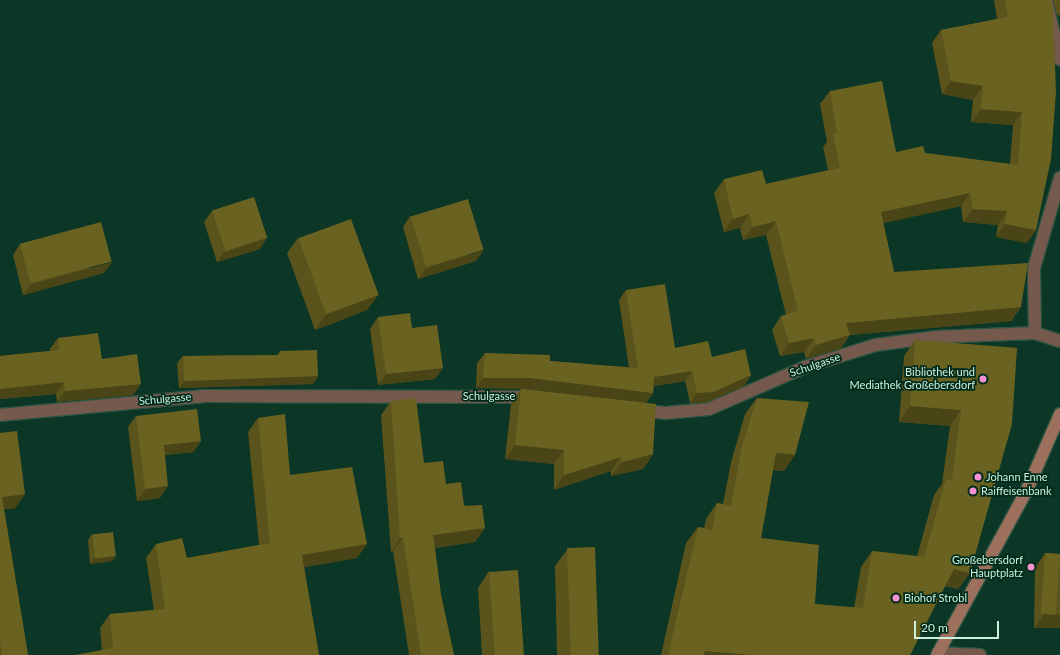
<!DOCTYPE html>
<meta charset="utf-8">
<style>
body{margin:0}
#map{position:relative;width:1060px;height:655px;overflow:hidden;background:#0c3625;font-family:Lato,sans-serif}
div>[style]{position:absolute}
.roads{filter:drop-shadow(1px 0 #2b5442) drop-shadow(-1px 0 #2b5442) drop-shadow(0 1px #2b5442) drop-shadow(0 -1px #2b5442)}
.street>*{height:12px;margin:-6px;padding:0 6px;transform-origin:6px;border-radius:6px;background:#75594d}
.secondary>*{height:12px;margin:-6px;padding:0 6px;transform-origin:6px;border-radius:6px;background:#9d705e}
.wall>*{inset:0;background:#5a541c}
.shaded-wall>*{inset:0;background:#4a4517}
.building>*{inset:0;background:#696221;transform-origin:0 0}
.dots>*{width:11px;height:11px;translate:-50% -50%;box-sizing:border-box;border:2px solid #002b1b;border-radius:50%}
span{translate:-50% -50%;white-space:nowrap;text-align:center;line-height:1.15;-webkit-text-stroke:3.5px #002b1b;paint-order:stroke}
.street-label{font-size:11px;color:#ccf0dd}
.poi-label{font-size:11px;color:#ccf0dd}
.right{translate:-100% -50%;text-align:right}
.left{translate:0 -50%;text-align:left}
.scale{position:absolute;left:914px;top:621px;width:85px;height:18px;box-sizing:border-box;border:2px solid #ccf0dd;border-top:0;padding-left:5px;font-size:12px;line-height:14px;white-space:nowrap;color:#ccf0dd;-webkit-text-stroke:3px #002b1b;paint-order:stroke}
</style>
<div id="map">
<div class="roads">
<div class="street">
<div style="left:1046px;top:0;width:61px;rotate:76.7deg"></div>
<div style="left:1035px;top:333px;width:65px;rotate:-90.9deg"></div>
<div style="left:1034px;top:268px;width:94px;rotate:-73.9deg"></div>
<div style="left:640px;top:410px;width:26px;rotate:7deg"></div>
<div style="left:666px;top:413px;width:43px;rotate:-5.3deg"></div>
<div style="left:709px;top:409px;width:105px;rotate:-23.6deg"></div>
<div style="left:805px;top:367px;width:73px;rotate:-17.4deg"></div>
<div style="left:875px;top:345px;width:62px;rotate:-7.5deg"></div>
<div style="left:936px;top:337px;width:99px;rotate:-2.3deg"></div>
<div style="left:1035px;top:333px;width:26px;rotate:18deg"></div>
<div style="left:0;top:415px;width:204px;rotate:-5.3deg"></div>
<div style="left:203px;top:396px;width:329px;rotate:0.2deg"></div>
<div style="left:938px;top:653px;width:42px;rotate:2.7deg"></div>
</div>
<div class="secondary">
<div style="left:937px;top:655px;width:186px;rotate:-61.4deg"></div>
<div style="left:1026px;top:492px;width:85px;rotate:-66.4deg"></div>
</div>
</div>
<div class="wall">
<div style="clip-path:polygon(994px 0,1051px 0,1036px 230px,1027px 243px,996px 237px,998px 225px,963px 222px,961px 206px,883px 223px,894px 272px,1021px 307px,1011px 321px,850px 335px,841px 348px,806px 359px,804px 352px,780px 356px,772px 330px,781px 316px,786px 315px,766px 235px,743px 240px,740px 228px,724px 232px,714px 193px,724px 179px,766px 184px,828px 170px,823px 147px,827px 142px,820px 104px,830px 91px,896px 152px,925px 153px,1010px 164px,1013px 125px,971px 122px,973px 100px,942px 94px,932px 43px,941px 30px,997px 19px)"></div>
<div style="clip-path:polygon(1053px 0,1060px 0,1060px 16px,1057px 15px)"></div>
<div style="clip-path:polygon(212px 211px,260px 249px,217px 262px,204px 222px)"></div>
<div style="clip-path:polygon(410px 216px,476px 261px,418px 279px,403px 227px)"></div>
<div style="clip-path:polygon(298px 238px,378px 295px,367px 310px,315px 330px,287px 253px)"></div>
<div style="clip-path:polygon(20px 244px,104px 273px,23px 295px,13px 255px)"></div>
<div style="clip-path:polygon(626px 290px,675px 348px,712px 357px,751px 375px,744px 386px,707px 402px,690px 403px,685px 381px,654px 386px,653px 393px,646px 403px,653px 454px,643px 469px,611px 476px,611px 471px,554px 490px,554px 464px,505px 459px,511px 404px,521px 389px,582px 396px,523px 389px,476px 388px,477px 363px,485px 353px,550px 361px,629px 368px,619px 300px)"></div>
<div style="clip-path:polygon(378px 317px,412px 328px,443px 368px,435px 379px,378px 385px,370px 329px)"></div>
<div style="clip-path:polygon(58px 338px,102px 359px,141px 384px,133px 395px,57px 402px,56px 394px,0 399px,0 356px,50px 351px,50px 349px)"></div>
<div style="clip-path:polygon(915px 340px,1017px 348px,970px 573px,958px 589px,945px 586px,910px 655px,661px 655px,686px 543px,698px 527px,704px 528px,706px 519px,717px 503px,723px 504px,731px 462px,745px 414px,757px 398px,784px 471px,773px 470px,761px 538px,815px 604px,854px 608px,861px 567px,872px 551px,917px 556px,934px 495px,942px 484px,950px 426px,899px 422px,904px 356px)"></div>
<div style="clip-path:polygon(280px 351px,318px 376px,313px 384px,179px 388px,177px 363px,183px 356px,277px 355px)"></div>
<div style="clip-path:polygon(391px 401px,424px 463px,446px 484px,485px 528px,475px 542px,435px 548px,441px 595px,454px 655px,409px 655px,393px 551px,391px 552px,381px 415px)"></div>
<div style="clip-path:polygon(136px 416px,201px 441px,193px 452px,165px 455px,160px 498px,137px 501px,128px 427px)"></div>
<div style="clip-path:polygon(258px 418px,290px 475px,367px 544px,357px 558px,304px 567px,319px 655px,102px 650px,100px 628px,110px 614px,154px 610px,146px 558px,156px 544px,187px 558px,259px 545px,248px 432px)"></div>
<div style="clip-path:polygon(0 433px,25px 494px,15px 508px,4px 509px,28px 655px,0 655px)"></div>
<div style="clip-path:polygon(92px 534px,116px 556px,112px 561px,90px 564px,88px 540px)"></div>
<div style="clip-path:polygon(567px 550px,598px 655px,557px 655px,555px 566px)"></div>
<div style="clip-path:polygon(1045px 553px,1060px 554px,1060px 628px,1034px 628px,1035px 568px)"></div>
<div style="clip-path:polygon(489px 571px,524px 655px,482px 655px,478px 588px)"></div>
</div>
<div class="shaded-wall">
<div style="clip-path:polygon(1060px 12px,1060px 16px,1057px 15px)"></div>
<div style="clip-path:polygon(951px 81px,983px 86px,973px 100px,942px 94px)"></div>
<div style="clip-path:polygon(981px 109px,1022px 112px,1013px 125px,971px 122px)"></div>
<div style="clip-path:polygon(970px 193px,961px 206px,871px 226px,881px 212px)"></div>
<div style="clip-path:polygon(973px 209px,1007px 211px,998px 225px,963px 222px)"></div>
<div style="clip-path:polygon(749px 214px,740px 228px,724px 232px,733px 219px)"></div>
<div style="clip-path:polygon(776px 221px,766px 235px,743px 240px,753px 227px)"></div>
<div style="clip-path:polygon(1005px 224px,1036px 230px,1027px 243px,996px 237px)"></div>
<div style="clip-path:polygon(267px 238px,260px 249px,217px 262px,225px 251px)"></div>
<div style="clip-path:polygon(484px 250px,476px 261px,418px 279px,426px 268px)"></div>
<div style="clip-path:polygon(112px 262px,104px 273px,23px 295px,31px 284px)"></div>
<div style="clip-path:polygon(378px 295px,367px 310px,315px 330px,326px 314px)"></div>
<div style="clip-path:polygon(1021px 307px,1011px 321px,850px 335px,841px 348px,806px 359px,816px 345px,846px 323px)"></div>
<div style="clip-path:polygon(814px 338px,804px 352px,780px 356px,789px 343px)"></div>
<div style="clip-path:polygon(443px 368px,435px 379px,378px 385px,386px 374px)"></div>
<div style="clip-path:polygon(692px 371px,685px 381px,647px 387px,654px 377px)"></div>
<div style="clip-path:polygon(751px 375px,744px 386px,707px 402px,690px 403px,697px 393px)"></div>
<div style="clip-path:polygon(318px 376px,313px 384px,179px 388px,184px 381px)"></div>
<div style="clip-path:polygon(483px 378px,530px 378px,653px 393px,646px 403px,523px 389px,476px 388px)"></div>
<div style="clip-path:polygon(64px 382px,56px 394px,0 399px,0 389px)"></div>
<div style="clip-path:polygon(141px 384px,133px 395px,57px 402px,65px 391px)"></div>
<div style="clip-path:polygon(910px 406px,961px 410px,950px 426px,899px 422px)"></div>
<div style="clip-path:polygon(201px 441px,193px 452px,156px 456px,164px 445px)"></div>
<div style="clip-path:polygon(515px 445px,564px 450px,554px 464px,505px 459px)"></div>
<div style="clip-path:polygon(776px 453px,795px 455px,784px 471px,765px 469px)"></div>
<div style="clip-path:polygon(653px 454px,643px 469px,611px 476px,622px 462px)"></div>
<div style="clip-path:polygon(621px 457px,611px 471px,554px 490px,564px 475px)"></div>
<div style="clip-path:polygon(168px 486px,160px 498px,137px 501px,145px 489px)"></div>
<div style="clip-path:polygon(25px 494px,15px 508px,0 510px,2px 497px)"></div>
<div style="clip-path:polygon(485px 528px,475px 542px,424px 549px,433px 535px)"></div>
<div style="clip-path:polygon(403px 537px,393px 551px,391px 552px,400px 538px)"></div>
<div style="clip-path:polygon(367px 544px,357px 558px,293px 569px,302px 555px)"></div>
<div style="clip-path:polygon(116px 556px,112px 561px,90px 564px,94px 558px)"></div>
<div style="clip-path:polygon(954px 569px,970px 573px,958px 589px,942px 585px)"></div>
<div style="clip-path:polygon(1044px 614px,1060px 614px,1060px 628px,1034px 628px)"></div>
<div style="clip-path:polygon(705px 651px,753px 655px,702px 655px)"></div>
</div>
<div class="building">
<div style="clip-path:polygon(1005px 0,1051px 0,1053px 10px,1056px 92px,1051px 159px,1036px 230px,1005px 224px,1007px 211px,973px 209px,970px 193px,881px 212px,894px 272px,1028px 263px,1021px 307px,846px 323px,850px 335px,816px 345px,814px 338px,789px 343px,781px 316px,798px 311px,776px 221px,753px 227px,749px 214px,733px 219px,724px 179px,762px 170px,766px 184px,840px 168px,833px 134px,837px 133px,830px 91px,882px 81px,896px 152px,923px 146px,925px 153px,1018px 165px,1022px 112px,981px 109px,983px 86px,951px 81px,941px 30px,1008px 17px)"></div>
<div style="left:254px;top:197px;width:43px;height:44px;rotate:72deg"></div>
<div style="left:468px;top:199px;width:53px;height:60px;rotate:73deg"></div>
<div style="left:351px;top:219px;width:81px;height:56px;rotate:70deg"></div>
<div style="left:101px;top:222px;width:41px;height:84px;rotate:75deg"></div>
<div style="clip-path:polygon(665px 284px,675px 348px,708px 341px,712px 357px,745px 349px,751px 375px,714px 392px,697px 393px,692px 371px,654px 377px,653px 393px,530px 378px,483px 378px,485px 353px,550px 355px,550px 361px,638px 368px,626px 290px)"></div>
<div style="clip-path:polygon(410px 313px,412px 328px,437px 325px,443px 368px,386px 374px,378px 317px)"></div>
<div style="clip-path:polygon(98px 333px,102px 359px,137px 354px,141px 384px,65px 391px,64px 382px,0 389px,0 356px,59px 350px,58px 338px)"></div>
<div style="clip-path:polygon(915px 340px,1017px 348px,1012px 424px,970px 573px,954px 569px,910px 655px,753px 655px,705px 651px,704px 655px,668px 655px,698px 527px,712px 530px,717px 503px,731px 506px,742px 446px,757px 398px,809px 402px,795px 455px,776px 453px,761px 538px,819px 545px,815px 604px,863px 608px,872px 551px,924px 557px,946px 479px,952px 480px,961px 410px,910px 406px)"></div>
<div style="clip-path:polygon(317px 350px,318px 376px,184px 381px,183px 356px,280px 355px,280px 351px)"></div>
<div style="clip-path:polygon(521px 389px,656px 404px,653px 454px,622px 462px,621px 457px,564px 475px,564px 450px,515px 445px)"></div>
<div style="clip-path:polygon(416px 398px,424px 463px,443px 461px,446px 484px,461px 482px,464px 506px,482px 505px,485px 528px,433px 535px,441px 595px,454px 655px,421px 655px,403px 537px,400px 538px,391px 401px)"></div>
<div style="clip-path:polygon(197px 409px,201px 441px,164px 445px,168px 486px,145px 489px,136px 416px)"></div>
<div style="clip-path:polygon(285px 414px,290px 475px,352px 467px,367px 544px,302px 555px,319px 655px,75px 655px,113px 648px,110px 614px,165px 609px,156px 544px,182px 538px,187px 558px,270px 543px,258px 418px)"></div>
<div style="clip-path:polygon(17px 431px,25px 494px,2px 497px,28px 655px,2px 655px,0 640px,0 433px)"></div>
<div style="left:113px;top:532px;width:24px;height:21px;rotate:83deg"></div>
<div style="left:595px;top:547px;width:108px;height:28px;rotate:88deg"></div>
<div style="left:1045px;top:553px;width:15px;height:61px;rotate:4deg"></div>
<div style="left:518px;top:570px;width:85px;height:29px;rotate:86deg"></div>
</div>
<div class="dots">
<div style="left:983px;top:379px;background:#f690d0"></div>
<div style="left:978px;top:477px;background:#f690d0"></div>
<div style="left:973px;top:491px;background:#f690d0"></div>
<div style="left:1031px;top:567px;background:#f690d0"></div>
<div style="left:896px;top:598px;background:#f690d0"></div>
</div>
<div class="street-label">
<span style="left:815px;top:365px;rotate:-19deg">Schulgasse</span>
<span style="left:489px;top:396px">Schulgasse</span>
<span style="left:165px;top:399px;rotate:-5deg">Schulgasse</span>
</div>
<div class="poi-label">
<span class="right" style="left:975px;top:379px">Bibliothek und<br>Mediathek Großebersdorf</span>
<span class="left" style="left:986px;top:477px">Johann Enne</span>
<span class="left" style="left:981px;top:491px">Raiffeisenbank</span>
<span class="right" style="left:1023px;top:567px">Großebersdorf<br>Hauptplatz</span>
<span class="left" style="left:904px;top:598px">Biohof Strobl</span>
</div>
<div class="scale">20 m</div>
</div>
